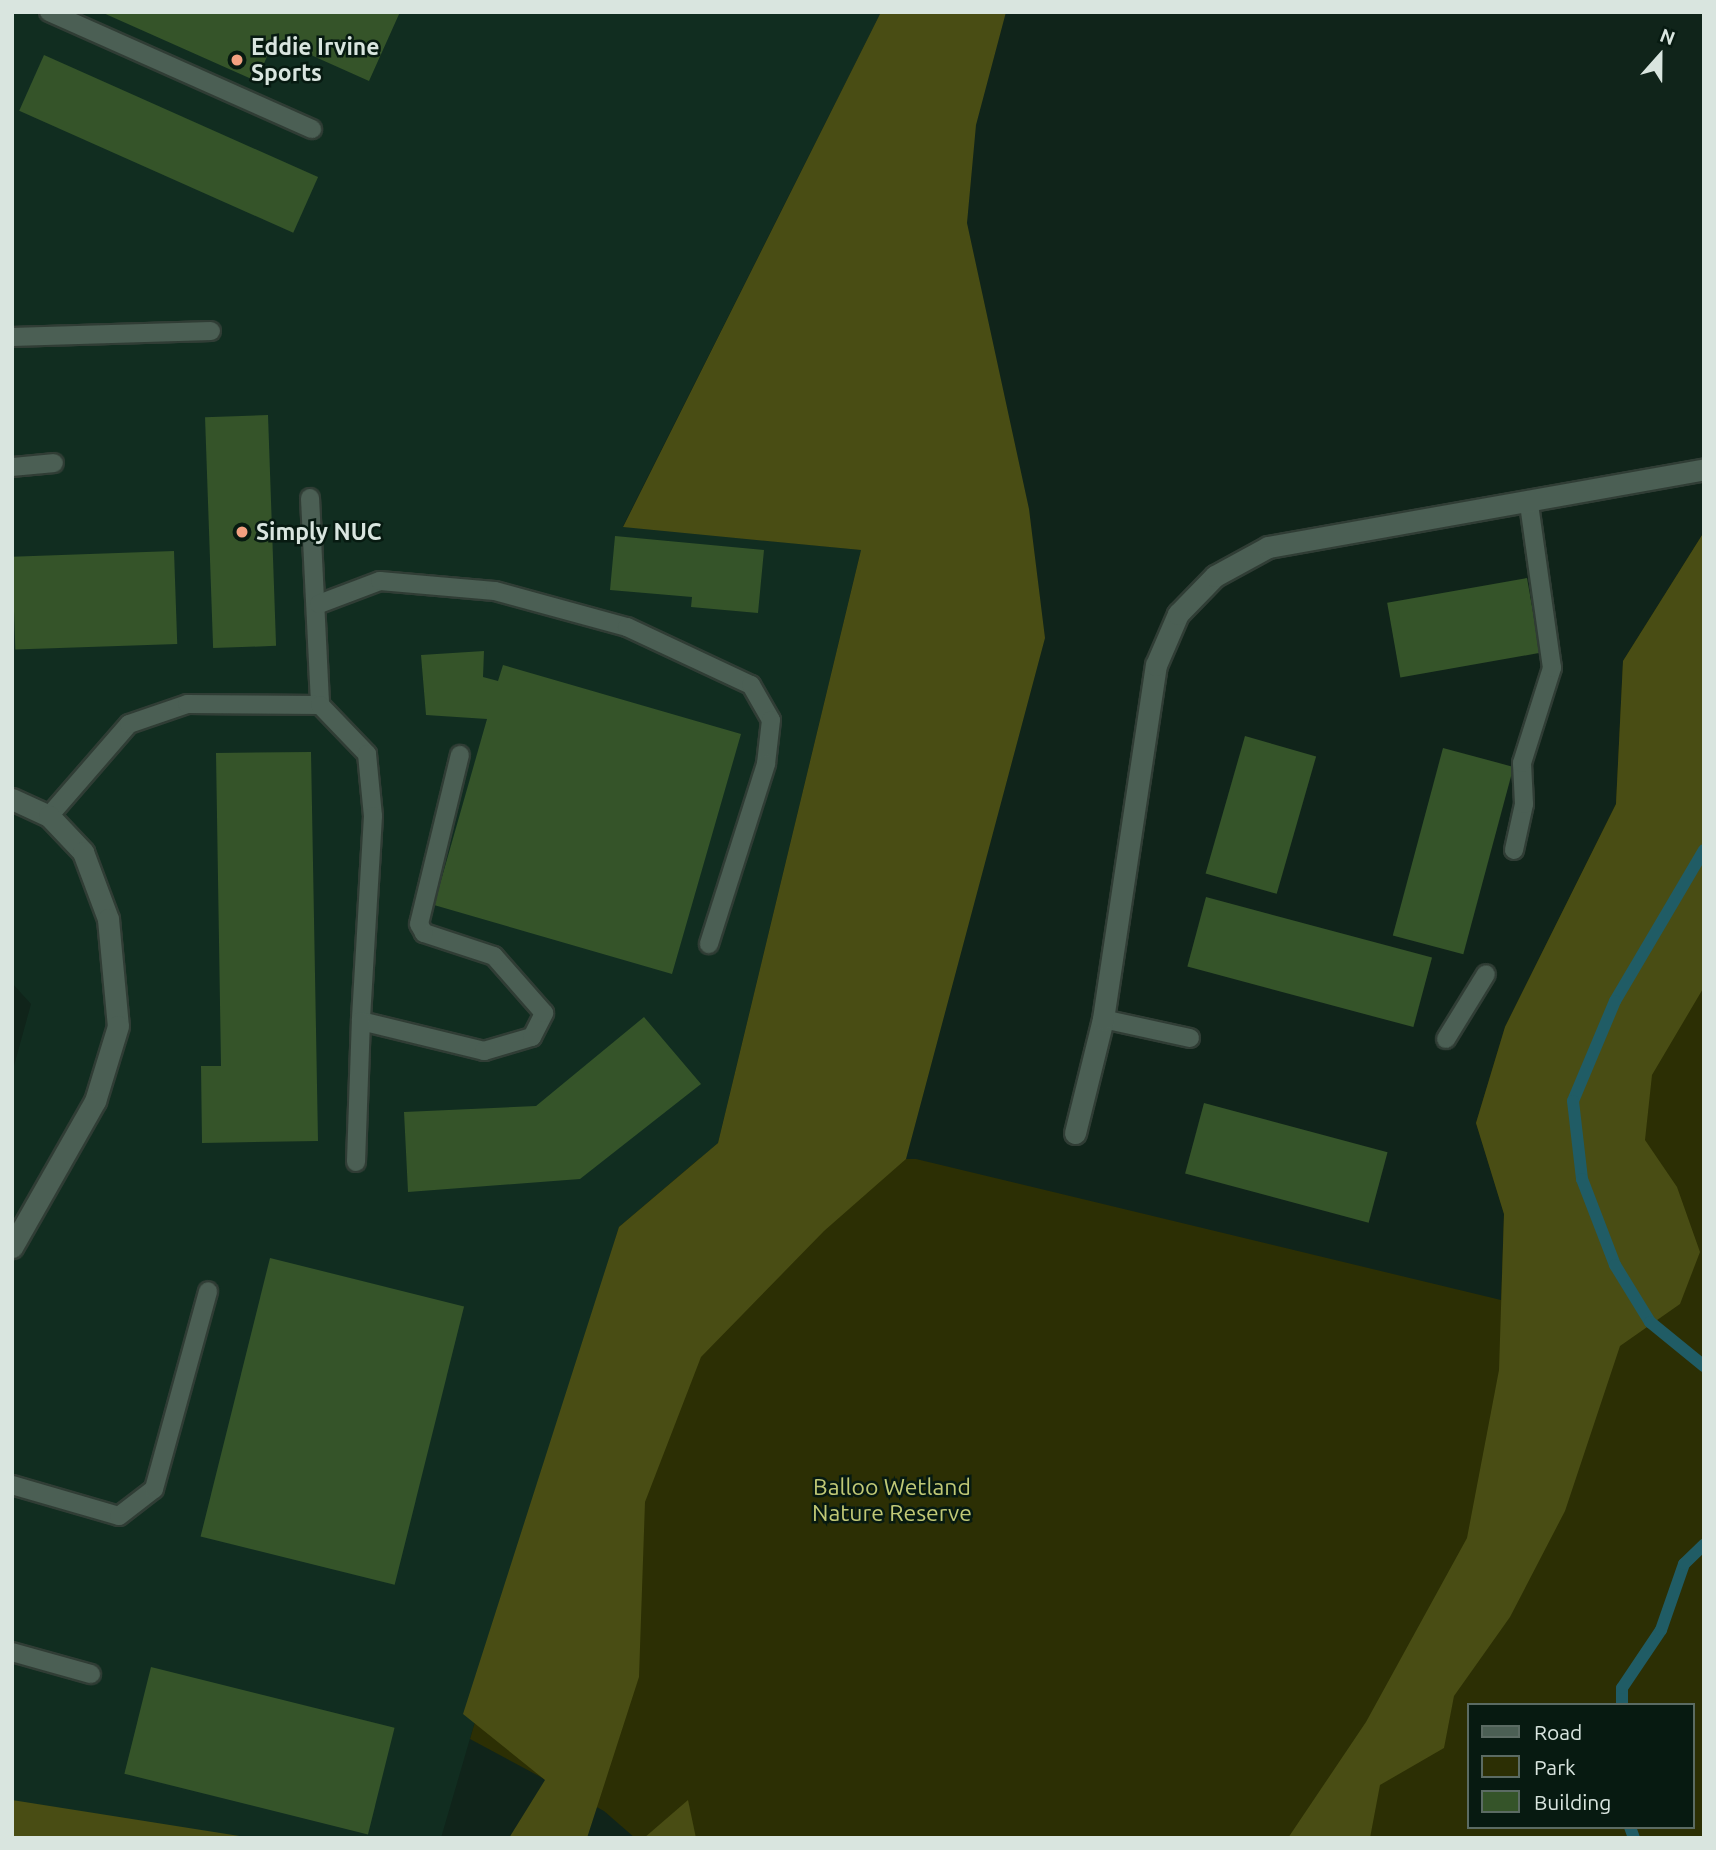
<!DOCTYPE html>
<style>
body{margin:0}
#map{position:relative;width:1716px;height:1850px;overflow:hidden;background:#10241a;font-family:Ubuntu,sans-serif}
div>[style]{position:absolute}
.built>*{inset:0;background:#112d20}
.green>*{inset:0;background:#2c2f04}
.forest>*{inset:0;background:#494d14}
.stream>*{height:12px;margin:-6px;padding:0 6px;transform-origin:6px;border-radius:6px;background:#205c65}
.building>*{inset:0;background:#355429;transform-origin:0 0}
.roads{filter:drop-shadow(2px 0 #303d35) drop-shadow(-2px 0 #303d35) drop-shadow(0 2px #303d35) drop-shadow(0 -2px #303d35)}
.service>*{height:18px;margin:-9px;padding:0 9px;transform-origin:9px;border-radius:9px;background:#4b5f54}
.minor>*{height:21px;margin:-10.5px;padding:0 10.5px;transform-origin:10.5px;border-radius:10.5px;background:#4b5f54}
.dots>*{width:19px;height:19px;translate:-50% -50%;box-sizing:border-box;border:4px solid #071a11;border-radius:50%}
span{translate:-50% -50%;white-space:nowrap;text-align:center;line-height:1.15;-webkit-text-stroke:5px #071a11;paint-order:stroke}
.poi-label{font-size:23px;color:#d9e5df;font-weight:700}
.left{translate:0 -50%;text-align:left}
.park-label{font-size:23px;color:#c1c976}
.frame{position:absolute;inset:0;border:14px solid #d9e5df;pointer-events:none}
.legend{position:absolute;left:1467px;top:1703px;width:228px;height:126px;box-sizing:border-box;background:#071a11;border:2px solid #5b6b63;margin:0;padding:9px 12px;list-style:none;font-size:21px;color:#d9e5df}
.legend li{display:flex;align-items:center;gap:14px;height:35px}
.legend b{width:35px;border:2px solid #5b6b63}
.north{position:absolute;left:1625px;top:21px;width:70px;height:70px;-webkit-text-stroke:5px #071a11;paint-order:stroke;rotate:21deg;font-size:19px;font-weight:700;line-height:28px;text-align:center;color:#d9e5df}
.north::after{content:'';display:block;margin:auto;width:24px;height:32px;background:#d9e5df;clip-path:polygon(50% 0,100% 100%,50% 72%,0 100%)}
</style>
<div id="map">
<div class="built">
<div style="clip-path:polygon(12px 12px,881px 12px,623px 526px,861px 550px,718px 1143px,619px 1228px,441px 1838px,12px 1838px,12px 1073px,31px 1004px,12px 983px)"></div>
</div>
<div class="green">
<div style="clip-path:polygon(evenodd,1704px 532px,1704px 1838px,635px 1838px,604px 1811px,470px 1739px,619px 1227px,700px 1158px,916px 1159px,1501px 1300px,1504px 1214px,1476px 1123px,1505px 1027px,1616px 804px,1623px 661px,1704px 532px,1469px 1705px,1693px 1705px,1693px 1827px,1469px 1827px,1469px 1705px)"></div>
</div>
<div class="forest">
<div style="clip-path:polygon(881px 12px,1006px 12px,976px 125px,967px 223px,1029px 509px,1045px 638px,906px 1159px,824px 1231px,701px 1357px,645px 1502px,639px 1677px,587px 1838px,509px 1838px,545px 1780px,463px 1714px,619px 1227px,718px 1143px,861px 550px,623px 527px)"></div>
<div style="clip-path:polygon(1704px 532px,1704px 987px,1652px 1075px,1645px 1140px,1677px 1187px,1700px 1252px,1680px 1304px,1620px 1346px,1565px 1511px,1510px 1617px,1454px 1696px,1444px 1748px,1380px 1785px,1370px 1838px,1288px 1838px,1366px 1722px,1467px 1538px,1499px 1370px,1504px 1214px,1476px 1123px,1505px 1027px,1616px 804px,1623px 661px)"></div>
<div style="clip-path:polygon(12px 1800px,252px 1838px,12px 1838px)"></div>
<div style="clip-path:polygon(688px 1800px,696px 1838px,644px 1838px)"></div>
</div>
<div class="stream">
<div style="left:1704px;top:850px;width:175px;rotate:120.5deg"></div>
<div style="left:1615px;top:1001px;width:108px;rotate:112.8deg"></div>
<div style="left:1573px;top:1101px;width:79px;rotate:83.4deg"></div>
<div style="left:1582px;top:1179px;width:92px;rotate:69deg"></div>
<div style="left:1615px;top:1265px;width:67px;rotate:58.4deg"></div>
<div style="left:1650px;top:1322px;width:70px;rotate:39.2deg"></div>
<div style="left:1622px;top:1705px;width:17px;rotate:-90deg"></div>
<div style="left:1622px;top:1688px;width:70px;rotate:-56.1deg"></div>
<div style="left:1661px;top:1630px;width:70px;rotate:-70.8deg"></div>
<div style="left:1684px;top:1564px;width:28px;rotate:-44deg"></div>
<div style="left:1630px;top:1827px;width:12px;rotate:70deg"></div>
</div>
<div class="building">
<div style="clip-path:polygon(101px 12px,400px 12px,369px 81px,275px 39px,256px 81px)"></div>
<div style="left:44px;top:55px;width:300px;height:61px;rotate:24deg"></div>
<div style="left:268px;top:415px;width:231px;height:63px;rotate:88deg"></div>
<div style="clip-path:polygon(615px 536px,764px 550px,758px 613px,691px 607px,692px 597px,610px 590px)"></div>
<div style="left:174px;top:551px;width:93px;height:162px;rotate:88deg"></div>
<div style="left:1527px;top:578px;width:76px;height:142px;rotate:80deg"></div>
<div style="clip-path:polygon(484px 651px,483px 677px,498px 681px,503px 665px,741px 734px,672px 974px,434px 905px,487px 719px,426px 715px,421px 655px)"></div>
<div style="left:1245px;top:736px;width:74px;height:143px;rotate:16deg"></div>
<div style="left:1443px;top:748px;width:73px;height:194px;rotate:15deg"></div>
<div style="clip-path:polygon(311px 752px,318px 1141px,202px 1143px,201px 1066px,221px 1066px,216px 753px)"></div>
<div style="left:1206px;top:897px;width:234px;height:72px;rotate:15deg"></div>
<div style="clip-path:polygon(644px 1017px,701px 1084px,580px 1179px,408px 1192px,404px 1112px,536px 1106px)"></div>
<div style="left:1204px;top:1103px;width:190px;height:73px;rotate:15deg"></div>
<div style="left:270px;top:1258px;width:200px;height:287px;rotate:14deg"></div>
<div style="left:151px;top:1667px;width:251px;height:110px;rotate:14deg"></div>
</div>
<div class="roads">
<div class="service">
<div style="left:49px;top:12px;width:288px;rotate:24deg"></div>
<div style="left:12px;top:337px;width:199px;rotate:-1.7deg"></div>
<div style="left:12px;top:467px;width:42px;rotate:-5.4deg"></div>
<div style="left:310px;top:498px;width:207px;rotate:87.2deg"></div>
<div style="left:319px;top:604px;width:65px;rotate:-20.7deg"></div>
<div style="left:380px;top:581px;width:115px;rotate:5deg"></div>
<div style="left:495px;top:591px;width:137px;rotate:15.3deg"></div>
<div style="left:627px;top:627px;width:137px;rotate:25.1deg"></div>
<div style="left:751px;top:685px;width:40px;rotate:60.3deg"></div>
<div style="left:771px;top:720px;width:44px;rotate:96.5deg"></div>
<div style="left:766px;top:764px;width:189px;rotate:107.6deg"></div>
<div style="left:49px;top:816px;width:122px;rotate:-49deg"></div>
<div style="left:129px;top:724px;width:61px;rotate:-19deg"></div>
<div style="left:187px;top:704px;width:133px;rotate:0.4deg"></div>
<div style="left:320px;top:705px;width:68px;rotate:46.2deg"></div>
<div style="left:367px;top:754px;width:62px;rotate:84.5deg"></div>
<div style="left:373px;top:816px;width:205px;rotate:93.4deg"></div>
<div style="left:361px;top:1021px;width:127px;rotate:13.7deg"></div>
<div style="left:484px;top:1051px;width:50px;rotate:-16.3deg"></div>
<div style="left:532px;top:1037px;width:27px;rotate:-63deg"></div>
<div style="left:544px;top:1013px;width:76px;rotate:-131.3deg"></div>
<div style="left:494px;top:956px;width:74px;rotate:-161.8deg"></div>
<div style="left:424px;top:933px;width:10px;rotate:-119deg"></div>
<div style="left:419px;top:924px;width:174px;rotate:-76.4deg"></div>
<div style="left:1514px;top:850px;width:47px;rotate:-77.7deg"></div>
<div style="left:1524px;top:804px;width:41px;rotate:-92.8deg"></div>
<div style="left:1522px;top:763px;width:100px;rotate:-72.5deg"></div>
<div style="left:1552px;top:668px;width:166px;rotate:-98deg"></div>
<div style="left:1103px;top:1019px;width:89px;rotate:12.3deg"></div>
<div style="left:1446px;top:1039px;width:76px;rotate:-58.4deg"></div>
<div style="left:356px;top:1162px;width:141px;rotate:-88deg"></div>
<div style="left:12px;top:1485px;width:111px;rotate:16.2deg"></div>
<div style="left:119px;top:1516px;width:44px;rotate:-37.6deg"></div>
<div style="left:154px;top:1489px;width:205px;rotate:-74.7deg"></div>
<div style="left:12px;top:1652px;width:82px;rotate:15.6deg"></div>
</div>
<div class="minor">
<div style="left:12px;top:799px;width:41px;rotate:24.7deg"></div>
<div style="left:49px;top:816px;width:50px;rotate:46.6deg"></div>
<div style="left:83px;top:852px;width:72px;rotate:69.5deg"></div>
<div style="left:108px;top:919px;width:107px;rotate:84.7deg"></div>
<div style="left:118px;top:1026px;width:78px;rotate:107deg"></div>
<div style="left:95px;top:1101px;width:168px;rotate:119.6deg"></div>
<div style="left:1075px;top:1133px;width:117px;rotate:-76.2deg"></div>
<div style="left:1103px;top:1019px;width:358px;rotate:-81.5deg"></div>
<div style="left:1156px;top:665px;width:56px;rotate:-66.7deg"></div>
<div style="left:1178px;top:614px;width:53px;rotate:-45.8deg"></div>
<div style="left:1215px;top:576px;width:60px;rotate:-28.7deg"></div>
<div style="left:1268px;top:547px;width:443px;rotate:-10.1deg"></div>
</div>
</div>
<div class="dots">
<div style="left:237px;top:60px;background:#f2a080"></div>
<div style="left:242px;top:532px;background:#f2a080"></div>
</div>
<div class="poi-label">
<span class="left" style="left:251px;top:60px">Eddie Irvine<br>Sports</span>
<span class="left" style="left:256px;top:532px">Simply NUC</span>
</div>
<div class="park-label">
<span style="left:892px;top:1500px">Balloo Wetland<br>Nature Reserve</span>
</div>
<div class="frame"></div>
<ul class="legend">
<li><b style="height:9px;background:#4b5f54"></b>Road</li>
<li><b style="height:19px;background:#2c2f04"></b>Park</li>
<li><b style="height:19px;background:#355429"></b>Building</li>
</ul>
<div class="north">N</div>
</div>
